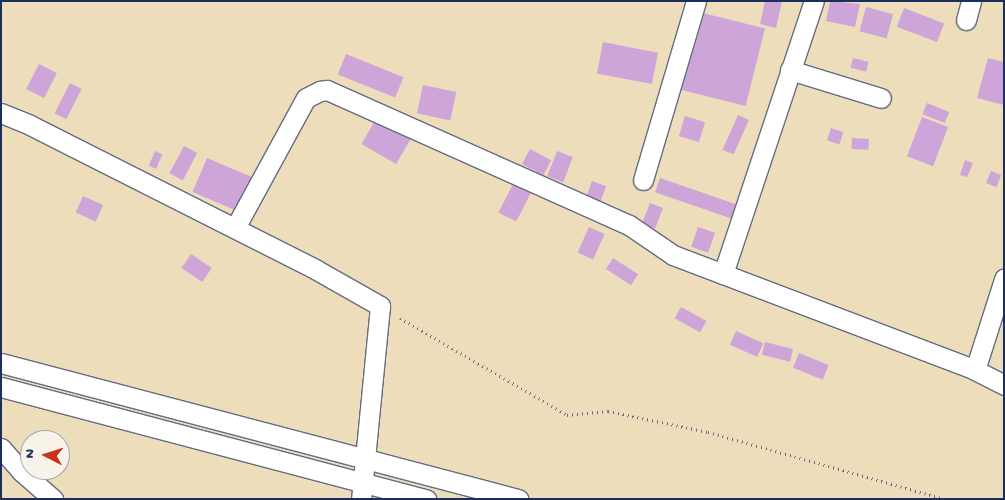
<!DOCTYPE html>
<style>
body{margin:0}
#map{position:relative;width:1005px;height:500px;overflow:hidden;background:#edddbb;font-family:"Gochi Hand",sans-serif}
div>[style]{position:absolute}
.building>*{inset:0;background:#cea5d8;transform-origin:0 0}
.path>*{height:3px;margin-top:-1.5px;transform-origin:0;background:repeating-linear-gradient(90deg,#646c7f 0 1px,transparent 0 5px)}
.roads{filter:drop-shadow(1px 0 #646c7f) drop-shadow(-1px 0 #646c7f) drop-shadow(0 1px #646c7f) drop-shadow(0 -1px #646c7f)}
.minor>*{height:19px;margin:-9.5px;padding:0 9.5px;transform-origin:9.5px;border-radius:9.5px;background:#fff}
span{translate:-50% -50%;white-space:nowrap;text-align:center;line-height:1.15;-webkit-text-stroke:4px #f7f3e8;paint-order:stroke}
.frame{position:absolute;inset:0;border:2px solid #1b2f5e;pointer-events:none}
.north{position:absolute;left:20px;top:430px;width:50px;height:50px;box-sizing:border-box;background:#f7f3e8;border:1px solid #9fa5b1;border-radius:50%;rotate:275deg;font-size:14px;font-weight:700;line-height:20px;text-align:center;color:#1b2f5e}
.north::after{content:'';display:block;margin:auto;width:18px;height:22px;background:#c8321e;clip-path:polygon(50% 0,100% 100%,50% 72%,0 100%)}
</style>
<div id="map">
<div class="building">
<div style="clip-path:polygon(765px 1px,782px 1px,776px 28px,760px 24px)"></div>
<div style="clip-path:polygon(830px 1px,860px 4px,855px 27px,826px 21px)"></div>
<div style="left:866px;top:7px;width:28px;height:25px;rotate:15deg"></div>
<div style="left:904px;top:8px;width:43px;height:20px;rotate:21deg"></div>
<div style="left:699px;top:12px;width:68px;height:80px;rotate:14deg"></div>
<div style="left:603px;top:42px;width:56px;height:32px;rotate:11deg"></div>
<div style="left:346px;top:54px;width:62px;height:22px;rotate:22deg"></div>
<div style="left:853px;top:58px;width:16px;height:10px;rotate:14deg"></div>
<div style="clip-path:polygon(988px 58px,1004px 62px,1004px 105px,977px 98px)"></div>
<div style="left:39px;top:64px;width:20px;height:28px;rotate:27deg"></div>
<div style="left:70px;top:83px;width:13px;height:34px;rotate:27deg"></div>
<div style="left:423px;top:85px;width:34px;height:29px;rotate:12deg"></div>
<div style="left:927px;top:103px;width:24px;height:12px;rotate:22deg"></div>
<div style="left:738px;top:115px;width:12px;height:38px;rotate:24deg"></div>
<div style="left:685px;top:116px;width:21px;height:21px;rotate:17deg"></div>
<div style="left:922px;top:117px;width:28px;height:42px;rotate:21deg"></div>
<div style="left:376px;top:119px;width:40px;height:29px;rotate:30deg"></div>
<div style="left:831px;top:128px;width:13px;height:13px;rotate:18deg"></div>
<div style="left:852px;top:138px;width:17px;height:11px;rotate:3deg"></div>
<div style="left:184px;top:146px;width:15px;height:31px;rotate:28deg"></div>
<div style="left:530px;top:149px;width:24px;height:17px;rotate:28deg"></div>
<div style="left:155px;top:151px;width:8px;height:16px;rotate:23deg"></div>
<div style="left:557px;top:151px;width:17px;height:27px;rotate:21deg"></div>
<div style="left:207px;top:158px;width:50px;height:37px;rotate:23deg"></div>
<div style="clip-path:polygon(965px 160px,973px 163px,967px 177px,960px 175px)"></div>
<div style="left:991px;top:171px;width:11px;height:13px;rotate:22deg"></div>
<div style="left:660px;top:178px;width:82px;height:15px;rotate:19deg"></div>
<div style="left:592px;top:181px;width:15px;height:18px;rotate:20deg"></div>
<div style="left:513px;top:184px;width:20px;height:32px;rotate:27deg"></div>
<div style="left:83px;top:196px;width:22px;height:18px;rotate:24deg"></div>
<div style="left:650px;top:203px;width:14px;height:22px;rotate:21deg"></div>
<div style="left:589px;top:227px;width:17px;height:28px;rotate:24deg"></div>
<div style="left:698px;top:227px;width:18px;height:21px;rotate:19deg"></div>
<div style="left:191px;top:254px;width:25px;height:17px;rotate:34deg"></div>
<div style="left:613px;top:258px;width:30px;height:13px;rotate:33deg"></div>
<div style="left:681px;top:307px;width:29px;height:13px;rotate:29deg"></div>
<div style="left:736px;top:331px;width:30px;height:15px;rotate:24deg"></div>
<div style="left:765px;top:342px;width:29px;height:13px;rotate:14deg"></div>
<div style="left:799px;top:353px;width:32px;height:16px;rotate:22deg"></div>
</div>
<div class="path">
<div style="left:400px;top:318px;width:193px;rotate:30.1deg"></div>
<div style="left:567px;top:415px;width:41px;rotate:-5.6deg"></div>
<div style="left:608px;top:411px;width:102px;rotate:11.9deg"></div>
<div style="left:708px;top:432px;width:245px;rotate:15.8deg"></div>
</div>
<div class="roads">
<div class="minor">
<div style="left:966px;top:20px;width:20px;rotate:-75deg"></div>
<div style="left:790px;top:70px;width:95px;rotate:17.1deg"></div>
<div style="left:1px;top:113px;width:31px;rotate:22deg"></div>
<div style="left:30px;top:125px;width:319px;rotate:26.8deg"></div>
<div style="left:315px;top:269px;width:75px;rotate:29.6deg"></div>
<div style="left:380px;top:306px;width:194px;rotate:95.6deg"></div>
<div style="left:643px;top:180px;width:187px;rotate:-73.5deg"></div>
<div style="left:235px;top:228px;width:148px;rotate:-61.4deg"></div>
<div style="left:306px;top:98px;width:16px;rotate:-27deg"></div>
<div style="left:320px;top:91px;width:7px;rotate:-8deg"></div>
<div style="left:327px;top:90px;width:331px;rotate:24.1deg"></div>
<div style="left:629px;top:225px;width:53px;rotate:34.3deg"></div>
<div style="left:673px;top:255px;width:323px;rotate:20.8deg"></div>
<div style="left:975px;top:370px;width:33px;rotate:27deg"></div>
<div style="left:723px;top:274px;width:288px;rotate:-71.6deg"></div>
<div style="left:1px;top:363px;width:535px;rotate:14.74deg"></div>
<div style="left:975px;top:370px;width:96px;rotate:-72.3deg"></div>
<div style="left:1px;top:387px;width:440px;rotate:14.8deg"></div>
<div style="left:1px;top:448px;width:30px;rotate:49deg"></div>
<div style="left:21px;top:471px;width:43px;rotate:41.2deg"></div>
</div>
</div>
<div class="frame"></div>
<div class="north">N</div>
</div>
